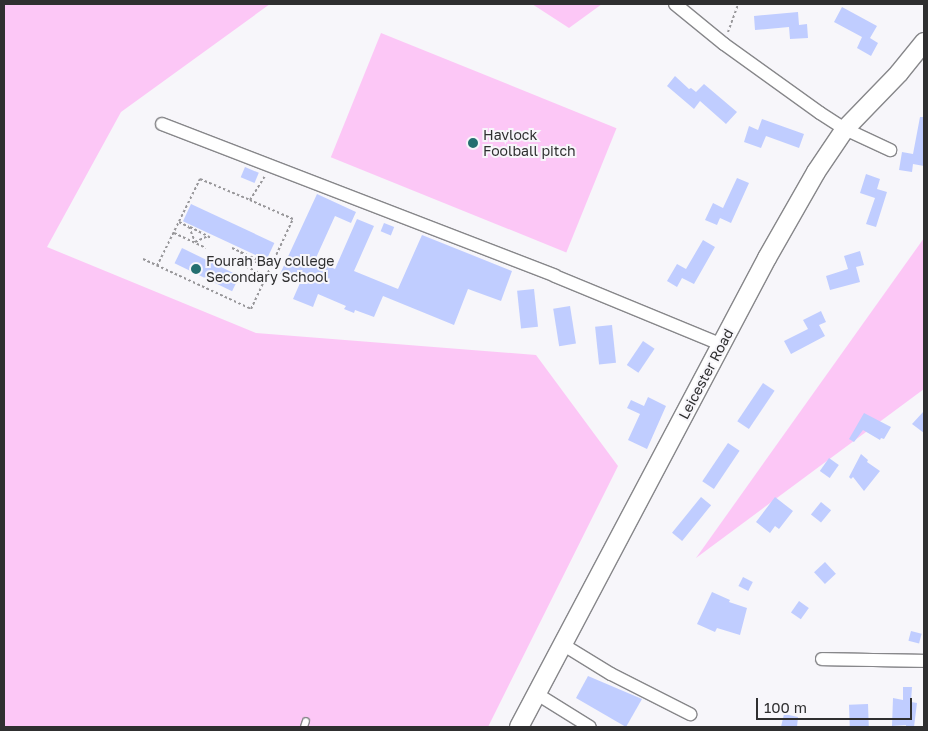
<!DOCTYPE html>
<style>
body{margin:0}
#map{position:relative;width:928px;height:731px;overflow:hidden;background:#f7f6fa;font-family:"Golos Text",sans-serif}
div>[style]{position:absolute}
.green>*{inset:0;background:#fcc7f6;transform-origin:0 0}
.building>*{inset:0;background:#c0cdff;transform-origin:0 0}
.path>*{height:2px;margin-top:-1px;transform-origin:0;background:repeating-linear-gradient(90deg,#98979a 0 2.5px,transparent 0 5px)}
.roads{filter:drop-shadow(1px 0 #87878a) drop-shadow(-1px 0 #87878a) drop-shadow(0 1px #87878a) drop-shadow(0 -1px #87878a)}
.lane>*{height:6px;margin:-3px;padding:0 3px;transform-origin:3px;border-radius:3px;background:#fff}
.street>*{height:12px;margin:-6px;padding:0 6px;transform-origin:6px;border-radius:6px;background:#fff}
.secondary>*{height:18px;margin:-9px;padding:0 9px;transform-origin:9px;border-radius:9px;background:#fff}
.dots>*{width:14px;height:14px;translate:-50% -50%;box-sizing:border-box;border:2px solid #f7f6fa;border-radius:50%}
span{translate:-50% -50%;white-space:nowrap;text-align:center;line-height:1.15;-webkit-text-stroke:4px #f7f6fa;paint-order:stroke}
.poi-label{font-size:14px;color:#2f2f30}
.left{translate:0 -50%;text-align:left}
.street-label{font-size:14px;color:#2f2f30}
.frame{position:absolute;inset:0;border:5px solid #2f2f30;pointer-events:none}
.scale{position:absolute;left:756px;top:698px;width:156px;height:22px;box-sizing:border-box;border:2px solid #2f2f30;border-top:0;padding-left:6px;font-size:15px;line-height:18px;white-space:nowrap;color:#2f2f30;-webkit-text-stroke:4px #f7f6fa;paint-order:stroke}
</style>
<div id="map">
<div class="green">
<div style="clip-path:polygon(4px 4px,270px 4px,121px 112px,47px 247px,256px 333px,536px 355px,618px 466px,488px 727px,4px 727px)"></div>
<div style="clip-path:polygon(532px 4px,602px 4px,569px 28px)"></div>
<div style="left:381px;top:33px;width:254px;height:134px;rotate:22deg"></div>
<div style="clip-path:polygon(924px 238px,924px 389px,696px 558px)"></div>
</div>
<div class="building">
<div style="clip-path:polygon(842px 7px,877px 26px,870px 38px,878px 43px,871px 56px,857px 48px,862px 37px,834px 22px)"></div>
<div style="clip-path:polygon(798px 12px,799px 25px,807px 24px,808px 38px,790px 39px,789px 27px,755px 30px,754px 16px)"></div>
<div style="clip-path:polygon(675px 76px,689px 89px,691px 88px,696px 92px,704px 84px,737px 112px,726px 124px,700px 101px,694px 109px,667px 86px)"></div>
<div style="clip-path:polygon(920px 117px,924px 117px,924px 166px,913px 164px,912px 172px,899px 170px,902px 152px,913px 154px)"></div>
<div style="clip-path:polygon(762px 119px,804px 134px,799px 148px,766px 136px,761px 148px,744px 142px,749px 126px,758px 130px)"></div>
<div style="left:245px;top:167px;width:15px;height:11px;rotate:23deg"></div>
<div style="clip-path:polygon(866px 174px,880px 179px,877px 189px,887px 192px,876px 227px,866px 224px,875px 198px,860px 193px)"></div>
<div style="clip-path:polygon(737px 178px,749px 183px,731px 223px,720px 218px,717px 225px,705px 220px,713px 203px,723px 208px)"></div>
<div style="clip-path:polygon(317px 194px,356px 212px,351px 223px,335px 216px,315px 260px,335px 269px,357px 219px,374px 226px,354px 271px,398px 289px,422px 235px,512px 271px,501px 301px,468px 289px,454px 325px,383px 296px,374px 317px,355px 310px,354px 313px,344px 309px,346px 306px,318px 294px,313px 307px,293px 299px,300px 283px,280px 274px)"></div>
<div style="left:191px;top:204px;width:92px;height:19px;rotate:25deg"></div>
<div style="left:384px;top:223px;width:11px;height:9px;rotate:22deg"></div>
<div style="clip-path:polygon(703px 240px,715px 247px,694px 284px,682px 278px,677px 287px,667px 281px,677px 264px,686px 269px)"></div>
<div style="left:182px;top:248px;width:64px;height:17px;rotate:26deg"></div>
<div style="clip-path:polygon(860px 251px,864px 265px,856px 267px,860px 282px,830px 290px,826px 276px,848px 269px,844px 256px)"></div>
<div style="left:534px;top:289px;width:38px;height:17px;rotate:84deg"></div>
<div style="left:570px;top:306px;width:38px;height:17px;rotate:81deg"></div>
<div style="clip-path:polygon(821px 311px,826px 322px,819px 325px,825px 336px,791px 354px,784px 341px,808px 329px,803px 320px)"></div>
<div style="left:612px;top:325px;width:38px;height:17px;rotate:84deg"></div>
<div style="left:643px;top:341px;width:14px;height:29px;rotate:34deg"></div>
<div style="left:763px;top:383px;width:14px;height:46px;rotate:34deg"></div>
<div style="clip-path:polygon(648px 397px,666px 406px,647px 449px,628px 440px,640px 414px,627px 408px,631px 400px,644px 406px)"></div>
<div style="clip-path:polygon(924px 411px,924px 433px,912px 424px)"></div>
<div style="clip-path:polygon(864px 413px,891px 427px,884px 439px,881px 438px,880px 440px,863px 430px,854px 442px,849px 439px)"></div>
<div style="left:728px;top:443px;width:14px;height:46px;rotate:34deg"></div>
<div style="clip-path:polygon(861px 454px,868px 460px,867px 462px,880px 471px,864px 491px,853px 477px,851px 479px,849px 477px)"></div>
<div style="left:829px;top:458px;width:12px;height:16px;rotate:35deg"></div>
<div style="left:701px;top:497px;width:13px;height:46px;rotate:39deg"></div>
<div style="clip-path:polygon(775px 497px,793px 511px,779px 529px,775px 526px,770px 533px,756px 522px)"></div>
<div style="left:821px;top:502px;width:13px;height:16px;rotate:39deg"></div>
<div style="left:825px;top:562px;width:16px;height:15px;rotate:47deg"></div>
<div style="left:743px;top:577px;width:11px;height:10px;rotate:27deg"></div>
<div style="clip-path:polygon(712px 592px,730px 600px,729px 602px,747px 608px,740px 635px,717px 628px,715px 632px,697px 624px)"></div>
<div style="left:799px;top:601px;width:12px;height:14px;rotate:35deg"></div>
<div style="left:911px;top:631px;width:11px;height:10px;rotate:15deg"></div>
<div style="clip-path:polygon(588px 676px,642px 699px,626px 727px,576px 698px)"></div>
<div style="clip-path:polygon(903px 687px,912px 687px,911px 702px,917px 703px,914px 727px,906px 727px,906px 725px,892px 726px,893px 698px,903px 700px)"></div>
<div style="left:868px;top:704px;width:23px;height:19px;rotate:88deg"></div>
<div style="clip-path:polygon(784px 714px,798px 717px,797px 727px,781px 727px)"></div>
</div>
<div class="path">
<div style="left:728px;top:32px;width:30px;rotate:-70deg"></div>
<div style="left:179px;top:222px;width:11px;rotate:27deg"></div>
<div style="left:189px;top:227px;width:16px;rotate:68deg"></div>
<div style="left:195px;top:242px;width:14px;rotate:-25deg"></div>
<div style="left:208px;top:236px;width:4px;rotate:45deg"></div>
<div style="left:190px;top:227px;width:20px;rotate:27deg"></div>
<div style="left:174px;top:233px;width:35px;rotate:25deg"></div>
<div style="left:232px;top:248px;width:43px;rotate:24.8deg"></div>
<div style="left:241px;top:252px;width:15px;rotate:70deg"></div>
<div style="left:246px;top:266px;width:15px;rotate:-20deg"></div>
<div style="left:228px;top:258px;width:42px;rotate:25.3deg"></div>
<div style="left:143px;top:259px;width:119px;rotate:24.8deg"></div>
<div style="left:251px;top:309px;width:99px;rotate:-65deg"></div>
<div style="left:293px;top:219px;width:47px;rotate:-156.2deg"></div>
<div style="left:250px;top:200px;width:28px;rotate:-58deg"></div>
<div style="left:157px;top:266px;width:97px;rotate:-63.7deg"></div>
<div style="left:200px;top:179px;width:54px;rotate:22.8deg"></div>
</div>
<div class="roads">
<div class="lane">
<div style="left:304px;top:727px;width:6px;rotate:-72deg"></div>
</div>
<div class="street">
<div style="left:675px;top:4px;width:63px;rotate:39.2deg"></div>
<div style="left:724px;top:44px;width:118px;rotate:35.7deg"></div>
<div style="left:820px;top:113px;width:30px;rotate:33deg"></div>
<div style="left:845px;top:129px;width:50px;rotate:25deg"></div>
<div style="left:162px;top:124px;width:421px;rotate:21.1deg"></div>
<div style="left:555px;top:276px;width:181px;rotate:22.4deg"></div>
<div style="left:562px;top:644px;width:57px;rotate:31.5deg"></div>
<div style="left:611px;top:674px;width:89px;rotate:26.9deg"></div>
<div style="left:822px;top:659px;width:102px;rotate:1.1deg"></div>
<div style="left:537px;top:694px;width:62px;rotate:31.9deg"></div>
</div>
<div class="secondary">
<div style="left:519px;top:727px;width:531px;rotate:-62.13deg"></div>
<div style="left:767px;top:258px;width:99px;rotate:-60.3deg"></div>
<div style="left:816px;top:172px;width:52px;rotate:-56deg"></div>
<div style="left:845px;top:129px;width:78px;rotate:-46deg"></div>
<div style="left:899px;top:73px;width:40px;rotate:-51deg"></div>
</div>
</div>
<div class="dots">
<div style="left:473px;top:143px;background:#246f70"></div>
<div style="left:196px;top:269px;background:#246f70"></div>
</div>
<div class="poi-label">
<span class="left" style="left:483px;top:143px">Havlock<br>Foolball pitch</span>
<span class="left" style="left:206px;top:269px">Fourah Bay college<br>Secondary School</span>
</div>
<div class="street-label">
<span style="left:706px;top:374px;rotate:-62deg">Leicester Road</span>
</div>
<div class="frame"></div>
<div class="scale">100 m</div>
</div>
